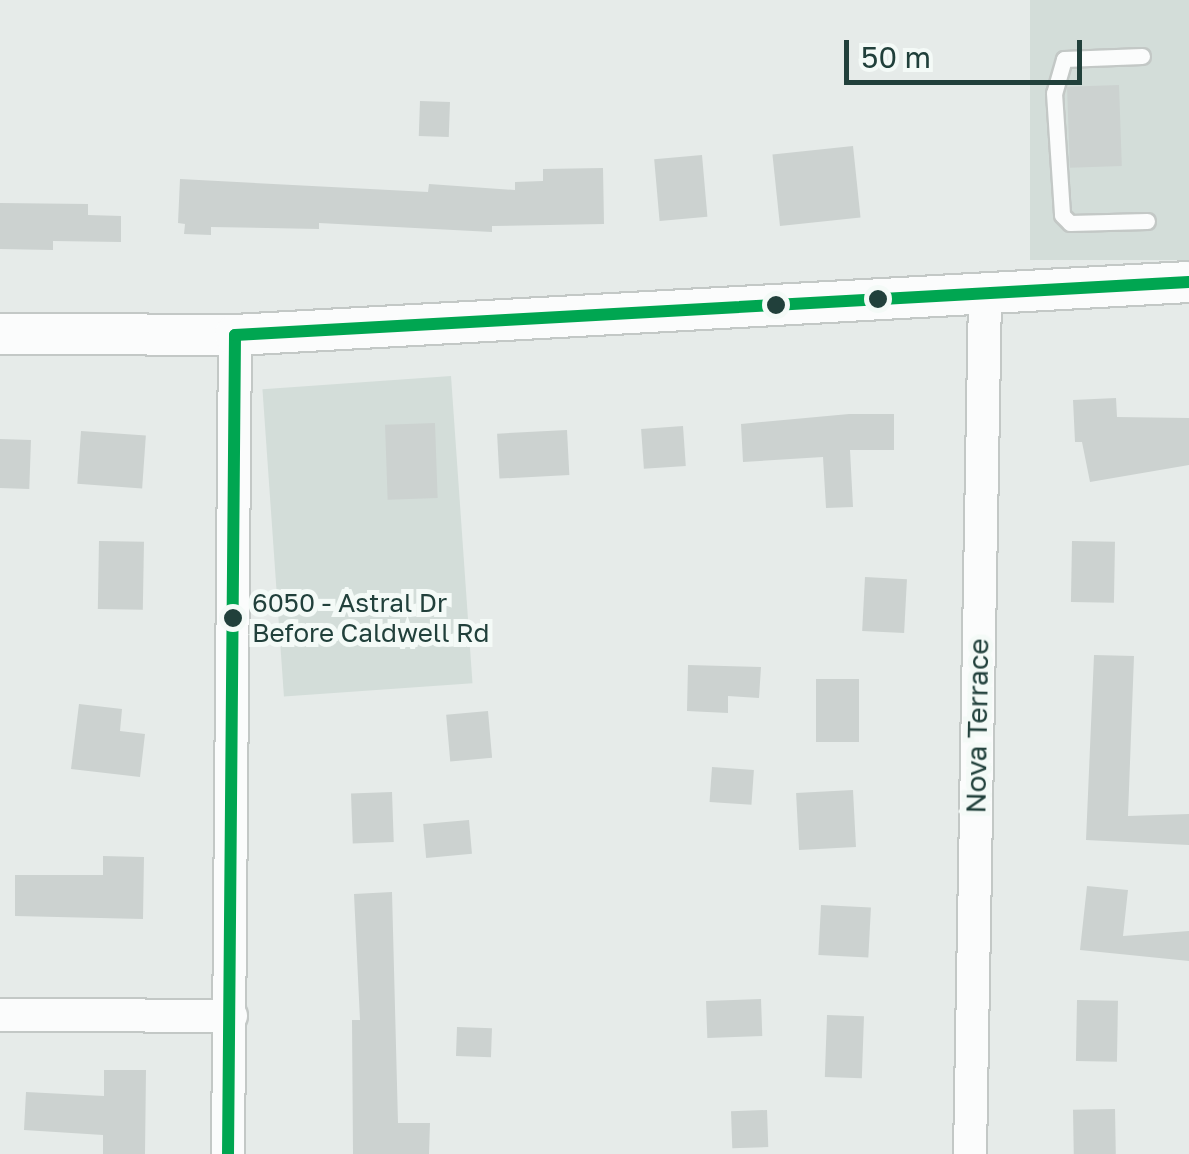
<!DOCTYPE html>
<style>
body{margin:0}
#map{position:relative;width:1189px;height:1154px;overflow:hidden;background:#e6ebe9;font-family:"Golos Text",sans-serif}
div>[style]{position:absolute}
.built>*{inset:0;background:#d3ddd9;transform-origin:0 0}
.building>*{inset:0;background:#ccd2d0;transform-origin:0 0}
.roads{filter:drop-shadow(2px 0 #c3c8c6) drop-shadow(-2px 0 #c3c8c6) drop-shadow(0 2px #c3c8c6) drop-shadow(0 -2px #c3c8c6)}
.service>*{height:15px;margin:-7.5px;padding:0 7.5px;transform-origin:7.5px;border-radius:7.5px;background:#fbfcfc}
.minor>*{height:32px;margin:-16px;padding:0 16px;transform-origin:16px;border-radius:16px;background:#fbfcfc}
.tertiary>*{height:40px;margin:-20px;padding:0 20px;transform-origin:20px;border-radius:20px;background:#fbfcfc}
.bus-1>*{height:12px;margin:-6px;padding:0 6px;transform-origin:6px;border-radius:6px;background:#00a651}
.dots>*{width:28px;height:28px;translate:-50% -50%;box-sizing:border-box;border:5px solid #f4faf7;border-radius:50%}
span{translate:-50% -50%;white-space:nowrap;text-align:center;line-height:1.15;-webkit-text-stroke:10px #f4faf7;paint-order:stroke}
.bus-label{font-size:26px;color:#21403b}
.left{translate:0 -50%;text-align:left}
.street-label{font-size:28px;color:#21403b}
.scale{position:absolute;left:844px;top:40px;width:238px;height:45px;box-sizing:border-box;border:5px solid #21403b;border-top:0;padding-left:12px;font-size:30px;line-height:35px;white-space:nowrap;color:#21403b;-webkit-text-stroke:8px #f4faf7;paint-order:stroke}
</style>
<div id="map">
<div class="built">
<div style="left:1189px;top:0;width:260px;height:159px;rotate:90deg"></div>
<div style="left:451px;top:376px;width:308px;height:189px;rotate:86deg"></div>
</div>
<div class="building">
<div style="left:1119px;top:85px;width:81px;height:52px;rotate:88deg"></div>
<div style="left:420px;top:101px;width:30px;height:35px;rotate:2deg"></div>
<div style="left:853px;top:146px;width:72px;height:81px;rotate:84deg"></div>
<div style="left:702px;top:155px;width:62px;height:48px;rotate:85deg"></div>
<div style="clip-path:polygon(603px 168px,604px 224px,492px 226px,492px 232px,319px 223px,319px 229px,211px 227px,211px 235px,184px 234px,185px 224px,178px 223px,180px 179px,428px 192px,429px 184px,515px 190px,515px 182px,543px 181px,543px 169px)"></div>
<div style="clip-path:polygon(0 203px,88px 204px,88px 215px,121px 216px,121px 242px,53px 241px,53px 250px,0 249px)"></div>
<div style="clip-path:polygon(1116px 398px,1117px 417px,1189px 418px,1189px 465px,1090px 482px,1082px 442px,1075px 442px,1073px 400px)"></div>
<div style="clip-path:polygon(849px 414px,894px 414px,894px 450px,850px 450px,853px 507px,826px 508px,823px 457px,743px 462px,741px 424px)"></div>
<div style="left:435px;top:423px;width:75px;height:50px;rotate:88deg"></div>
<div style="left:683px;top:426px;width:40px;height:42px;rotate:86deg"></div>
<div style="left:567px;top:430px;width:45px;height:70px;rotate:87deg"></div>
<div style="left:81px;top:431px;width:65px;height:53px;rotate:4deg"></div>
<div style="left:0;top:439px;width:31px;height:49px;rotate:2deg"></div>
<div style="left:99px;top:541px;width:45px;height:68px;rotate:1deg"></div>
<div style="left:1072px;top:541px;width:43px;height:61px;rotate:1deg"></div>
<div style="left:865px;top:577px;width:42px;height:54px;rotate:3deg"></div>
<div style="clip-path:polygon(1094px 655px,1134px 656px,1128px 816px,1189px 814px,1189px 845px,1086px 840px)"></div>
<div style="clip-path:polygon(688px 665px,761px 667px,759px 698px,728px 696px,728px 713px,687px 711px)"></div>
<div style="left:859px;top:679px;width:63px;height:43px;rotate:90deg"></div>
<div style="clip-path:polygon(79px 704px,122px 709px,120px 731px,145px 734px,140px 777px,71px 769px)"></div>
<div style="left:488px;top:711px;width:47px;height:42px;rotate:85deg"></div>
<div style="left:712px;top:767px;width:42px;height:35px;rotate:4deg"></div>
<div style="left:853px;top:790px;width:57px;height:57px;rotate:87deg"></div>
<div style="left:392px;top:792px;width:50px;height:41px;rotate:88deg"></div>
<div style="left:469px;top:820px;width:34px;height:46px;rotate:85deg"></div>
<div style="clip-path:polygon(103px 856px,144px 857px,143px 919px,15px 916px,15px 875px,103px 875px)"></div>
<div style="clip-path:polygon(1087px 886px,1128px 890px,1123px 936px,1189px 931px,1189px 961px,1080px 950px)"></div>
<div style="clip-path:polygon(392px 892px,398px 1123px,430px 1123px,429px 1154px,353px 1154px,352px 1020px,360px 1020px,354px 894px)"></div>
<div style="left:821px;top:905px;width:50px;height:50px;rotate:3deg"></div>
<div style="left:761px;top:999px;width:37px;height:55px;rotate:88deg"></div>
<div style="left:1077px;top:1000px;width:41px;height:61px;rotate:1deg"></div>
<div style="left:827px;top:1015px;width:37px;height:62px;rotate:2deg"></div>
<div style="left:457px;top:1027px;width:35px;height:29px;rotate:2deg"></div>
<div style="clip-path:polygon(104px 1070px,146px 1070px,145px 1154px,103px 1154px,103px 1135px,24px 1130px,26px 1092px,104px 1096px)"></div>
<div style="left:1115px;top:1109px;width:45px;height:42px;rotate:89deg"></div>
<div style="left:767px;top:1110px;width:37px;height:36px;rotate:88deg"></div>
</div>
<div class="roads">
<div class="service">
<div style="left:1142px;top:56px;width:78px;rotate:177.8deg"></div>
<div style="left:1064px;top:59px;width:35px;rotate:106deg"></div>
<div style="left:1054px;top:93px;width:122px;rotate:86.2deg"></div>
<div style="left:1062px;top:215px;width:11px;rotate:45deg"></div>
<div style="left:1070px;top:223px;width:77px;rotate:-1.5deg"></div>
</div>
<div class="minor">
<div style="left:0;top:1015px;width:231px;rotate:0.2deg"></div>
<div style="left:228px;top:1154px;width:819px;rotate:-89.51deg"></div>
<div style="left:970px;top:1154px;width:857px;rotate:-89deg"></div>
</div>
<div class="tertiary">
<div style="left:0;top:334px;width:235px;rotate:0.2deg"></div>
<div style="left:235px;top:335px;width:955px;rotate:-3.18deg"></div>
</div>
</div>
<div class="bus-1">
<div style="left:228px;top:1154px;width:819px;rotate:-89.51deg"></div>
<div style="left:235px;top:335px;width:955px;rotate:-3.18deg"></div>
</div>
<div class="dots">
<div style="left:878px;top:299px;background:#21403b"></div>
<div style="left:776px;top:305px;background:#21403b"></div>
<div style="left:233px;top:618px;background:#21403b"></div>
</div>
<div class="bus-label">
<span class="left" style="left:252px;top:618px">6050 - Astral Dr<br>Before Caldwell Rd</span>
</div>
<div class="street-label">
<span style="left:977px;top:726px;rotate:-89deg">Nova Terrace</span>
</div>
<div class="scale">50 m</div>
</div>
